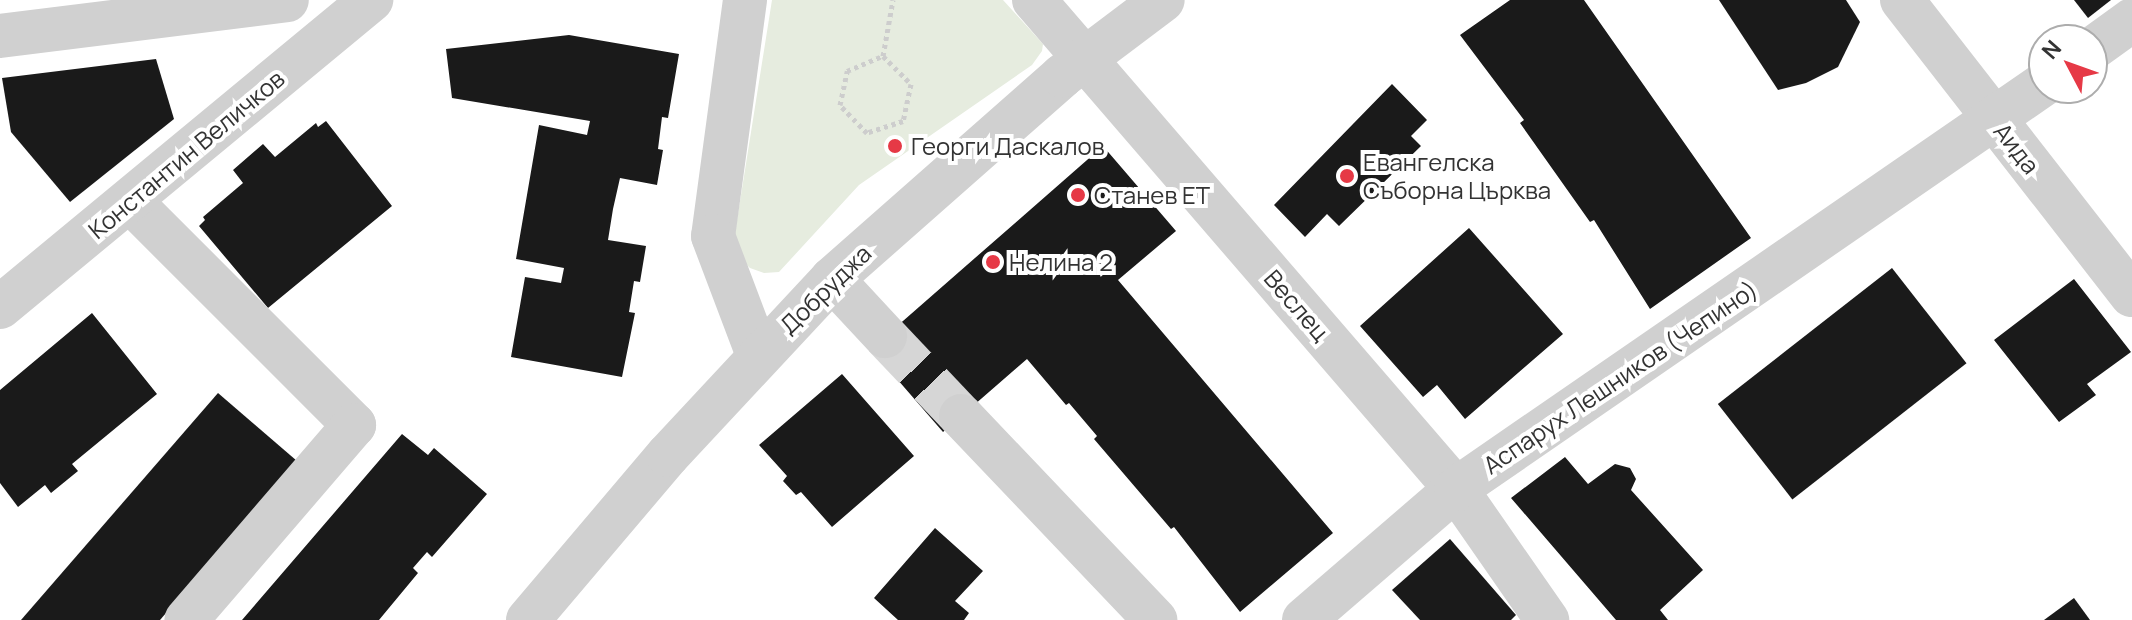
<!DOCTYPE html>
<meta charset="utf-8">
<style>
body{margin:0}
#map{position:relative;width:2132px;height:620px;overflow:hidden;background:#fff;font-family:Manrope,sans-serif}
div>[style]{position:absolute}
.green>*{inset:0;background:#e6ecdf}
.building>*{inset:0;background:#1a1a1a;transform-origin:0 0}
.minor-tunnel>*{height:44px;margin-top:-22px;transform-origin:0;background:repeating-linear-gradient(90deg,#d6d6d6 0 44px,transparent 0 66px)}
.path>*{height:5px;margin-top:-2.5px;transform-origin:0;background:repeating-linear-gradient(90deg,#cdcdcd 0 4px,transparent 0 8px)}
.minor>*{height:44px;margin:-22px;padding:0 22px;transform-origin:22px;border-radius:22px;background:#d0d0d0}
.dots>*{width:22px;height:22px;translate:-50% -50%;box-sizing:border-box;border:4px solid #fff;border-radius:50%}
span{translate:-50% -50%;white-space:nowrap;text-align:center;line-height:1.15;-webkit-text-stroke:8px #fff;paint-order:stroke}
.poi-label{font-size:24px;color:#333}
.left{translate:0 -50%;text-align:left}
.street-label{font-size:24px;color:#333}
.north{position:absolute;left:2028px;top:24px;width:80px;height:80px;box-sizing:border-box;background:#fff;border:2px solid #adadad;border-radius:50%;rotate:311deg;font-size:22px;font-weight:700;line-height:32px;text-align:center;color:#333}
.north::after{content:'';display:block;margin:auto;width:28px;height:36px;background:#e63946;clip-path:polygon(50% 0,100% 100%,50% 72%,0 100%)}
</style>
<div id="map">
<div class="green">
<div style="clip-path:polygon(772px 0,1003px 0,1043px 44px,1042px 51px,1032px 65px,859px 185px,779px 272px,764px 273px,750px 268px,741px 259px,734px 239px)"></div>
</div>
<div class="building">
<div style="clip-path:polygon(1510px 0,1584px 0,1751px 238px,1650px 309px,1594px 220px,1590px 222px,1520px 123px,1524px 120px,1460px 35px)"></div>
<div style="clip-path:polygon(1719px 0,1846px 0,1860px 22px,1838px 67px,1806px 83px,1778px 90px)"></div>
<div style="clip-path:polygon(2074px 0,2111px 0,2088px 18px)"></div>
<div style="clip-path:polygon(569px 35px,679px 54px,668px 118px,662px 117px,658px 149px,663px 150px,657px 185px,620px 178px,613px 209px,608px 240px,646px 246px,640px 282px,634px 281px,629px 312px,635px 313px,622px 377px,511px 357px,525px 277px,561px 283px,564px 268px,516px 259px,539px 125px,587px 135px,590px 121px,452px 98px,446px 49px)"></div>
<div style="clip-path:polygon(156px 59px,174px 119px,70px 202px,11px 132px,2px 78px)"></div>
<div style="clip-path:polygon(1392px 84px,1427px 120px,1411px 136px,1421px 146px,1339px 226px,1327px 214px,1305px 237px,1274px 205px)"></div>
<div style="clip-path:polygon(326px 121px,392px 206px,268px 308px,199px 226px,205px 220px,203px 217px,243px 183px,233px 170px,263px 144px,275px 157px,316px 123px,318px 127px)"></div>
<div style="clip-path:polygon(1103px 146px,1176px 231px,1118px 280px,1333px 533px,1240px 612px,1174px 527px,1171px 529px,1094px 439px,1097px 436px,1069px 403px,1066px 405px,1027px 359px,943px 432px,871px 349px)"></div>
<div style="clip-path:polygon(1469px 228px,1563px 334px,1465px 419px,1437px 385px,1423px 397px,1360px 326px)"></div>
<div style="left:1892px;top:268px;width:121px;height:221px;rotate:52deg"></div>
<div style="clip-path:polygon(2074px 279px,2131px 352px,2087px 384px,2096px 395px,2059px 422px,1994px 340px)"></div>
<div style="clip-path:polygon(92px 313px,157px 394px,72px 464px,78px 471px,51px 493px,45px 485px,18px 507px,0 483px,0 390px)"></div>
<div style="clip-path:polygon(842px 374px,914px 456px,832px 527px,801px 492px,796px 495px,783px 481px,787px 476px,759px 445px)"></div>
<div style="clip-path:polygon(218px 393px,297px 461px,160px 620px,21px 620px)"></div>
<div style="clip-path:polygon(402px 434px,428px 455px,434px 448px,487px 494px,432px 557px,427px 552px,413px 568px,418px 573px,379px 620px,242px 620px)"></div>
<div style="clip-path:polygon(1565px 457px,1588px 484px,1615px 464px,1630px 468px,1636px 479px,1631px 490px,1703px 570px,1660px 610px,1668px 620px,1616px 620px,1511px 498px)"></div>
<div style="clip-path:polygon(935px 528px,983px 571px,955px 601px,969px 613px,964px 620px,898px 620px,874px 598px)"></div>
<div style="clip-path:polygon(1450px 539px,1516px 615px,1511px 620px,1420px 620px,1392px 590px)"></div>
<div style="clip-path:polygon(2074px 598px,2090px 620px,2044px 620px)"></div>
</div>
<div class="minor-tunnel">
<div style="left:885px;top:336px;width:110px;rotate:46.5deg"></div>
</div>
<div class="path">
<div style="left:883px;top:56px;width:40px;rotate:45deg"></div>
<div style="left:911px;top:84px;width:38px;rotate:102deg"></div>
<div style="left:903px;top:121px;width:38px;rotate:162deg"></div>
<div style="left:867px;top:133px;width:39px;rotate:-134deg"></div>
<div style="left:840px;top:105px;width:35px;rotate:-78deg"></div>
<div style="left:847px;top:71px;width:39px;rotate:-23deg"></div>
<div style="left:883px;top:56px;width:57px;rotate:-79.9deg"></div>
</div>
<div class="minor">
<div style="left:745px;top:0;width:238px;rotate:97.7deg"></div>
<div style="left:713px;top:236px;width:127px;rotate:69.3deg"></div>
<div style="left:1034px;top:0;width:646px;rotate:49.21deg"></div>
<div style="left:1456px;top:489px;width:160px;rotate:55.2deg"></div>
<div style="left:1902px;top:0;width:374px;rotate:52.1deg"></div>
<div style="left:0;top:36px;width:289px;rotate:-7.1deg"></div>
<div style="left:2092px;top:49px;width:49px;rotate:-35.9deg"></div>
<div style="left:130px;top:201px;width:317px;rotate:45deg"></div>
<div style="left:354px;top:425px;width:257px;rotate:130.7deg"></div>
<div style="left:832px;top:279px;width:78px;rotate:47.1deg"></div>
<div style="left:0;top:307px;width:482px;rotate:-39.6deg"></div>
<div style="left:961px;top:416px;width:282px;rotate:46.4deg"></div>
<div style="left:528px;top:620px;width:216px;rotate:-49.7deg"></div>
<div style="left:668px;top:455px;width:241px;rotate:-47deg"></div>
<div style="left:832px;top:279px;width:307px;rotate:-41.4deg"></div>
<div style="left:1062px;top:76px;width:126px;rotate:-37deg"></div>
<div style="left:1304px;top:620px;width:201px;rotate:-40.8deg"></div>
<div style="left:1456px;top:489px;width:714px;rotate:-34.56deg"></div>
</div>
<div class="dots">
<div style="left:895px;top:146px;background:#e63946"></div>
<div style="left:1347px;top:176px;background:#e63946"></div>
<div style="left:1078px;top:195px;background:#e63946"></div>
<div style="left:993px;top:262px;background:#e63946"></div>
</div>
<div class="poi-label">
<span class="left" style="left:911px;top:146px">Георги Даскалов</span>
<span class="left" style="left:1363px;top:176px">Евангелска<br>Съборна Църква</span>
<span class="left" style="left:1094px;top:195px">Станев ЕТ</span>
<span class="left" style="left:1009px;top:262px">Нелина 2</span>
</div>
<div class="street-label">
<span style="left:2017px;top:148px;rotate:52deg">Аида</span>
<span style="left:186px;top:154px;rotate:-40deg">Константин Величков</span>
<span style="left:825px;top:289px;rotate:-44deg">Добруджа</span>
<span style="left:1297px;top:305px;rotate:49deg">Веслец</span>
<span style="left:1620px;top:377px;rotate:-34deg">Аспарух Лешников (Чепино)</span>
</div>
<div class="north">N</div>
</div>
